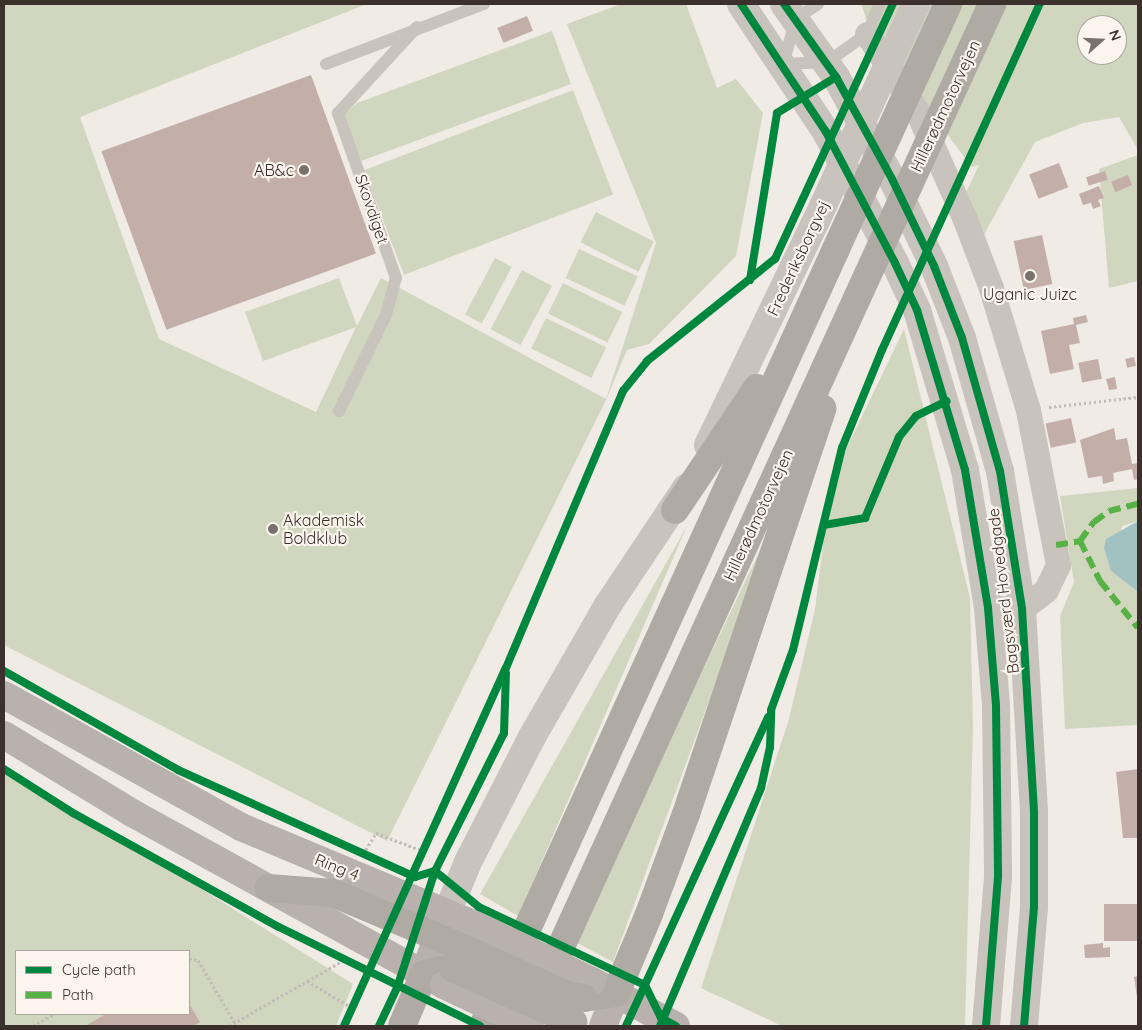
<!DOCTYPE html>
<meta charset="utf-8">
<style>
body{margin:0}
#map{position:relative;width:1142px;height:1030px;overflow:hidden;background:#f0ebe5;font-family:Quicksand,sans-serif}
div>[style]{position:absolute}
.green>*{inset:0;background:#d1d6bf;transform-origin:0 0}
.water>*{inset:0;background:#a1c2c1}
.building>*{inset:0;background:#c3afa7;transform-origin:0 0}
.path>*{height:3px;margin-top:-1.5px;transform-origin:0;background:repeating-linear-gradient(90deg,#c2bbb6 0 2.5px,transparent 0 5px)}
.service>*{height:12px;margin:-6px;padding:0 6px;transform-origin:6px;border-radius:6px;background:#c9c3be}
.minor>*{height:25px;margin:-12.5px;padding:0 12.5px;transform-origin:12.5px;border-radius:12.5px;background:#c9c3be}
.tertiary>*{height:28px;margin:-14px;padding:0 14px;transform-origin:14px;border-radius:14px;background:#c9c3be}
.primary>*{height:28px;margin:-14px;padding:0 14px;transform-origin:14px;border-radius:14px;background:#b8b1ad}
.motorway>*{height:28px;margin:-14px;padding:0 14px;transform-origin:14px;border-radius:14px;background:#afaaa4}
.tertiary-bridge>*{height:28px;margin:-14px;padding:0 14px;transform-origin:14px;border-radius:14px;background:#c9c3be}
.primary-bridge>*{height:28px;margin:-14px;padding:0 14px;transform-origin:14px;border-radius:14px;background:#b8b1ad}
.motorway-bridge>*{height:28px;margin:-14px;padding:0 14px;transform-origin:14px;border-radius:14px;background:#afaaa4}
.quiet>*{height:6px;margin-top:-3px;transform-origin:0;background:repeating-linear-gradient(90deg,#57b246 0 12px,transparent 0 18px)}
.cycleway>*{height:8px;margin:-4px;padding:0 4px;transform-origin:4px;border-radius:4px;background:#00873e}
.dots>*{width:14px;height:14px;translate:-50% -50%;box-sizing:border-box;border:2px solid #fbf5ee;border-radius:50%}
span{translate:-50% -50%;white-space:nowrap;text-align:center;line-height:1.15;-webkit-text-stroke:4.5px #fbf5ee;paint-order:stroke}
.street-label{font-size:16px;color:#3b302b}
.poi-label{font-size:16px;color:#3b302b}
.right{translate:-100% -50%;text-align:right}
.left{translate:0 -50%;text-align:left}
.frame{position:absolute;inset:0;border:5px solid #3b302b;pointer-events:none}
.legend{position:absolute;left:15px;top:950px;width:175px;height:65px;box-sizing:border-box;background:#fbf5ee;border:1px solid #aea6a0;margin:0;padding:6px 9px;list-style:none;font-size:15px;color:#3b302b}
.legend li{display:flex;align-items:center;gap:10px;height:25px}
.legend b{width:25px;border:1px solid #aea6a0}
.north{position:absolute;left:1077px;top:15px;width:50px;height:50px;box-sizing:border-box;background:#fbf5ee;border:1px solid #aea6a0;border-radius:50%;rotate:70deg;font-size:14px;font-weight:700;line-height:20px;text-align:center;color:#3b302b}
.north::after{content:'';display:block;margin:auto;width:18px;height:22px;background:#7a716c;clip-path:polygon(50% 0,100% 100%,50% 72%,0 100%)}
</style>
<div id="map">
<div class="green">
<div style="clip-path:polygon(4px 4px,367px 4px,80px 117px,159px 339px,316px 412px,356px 327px,263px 361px,245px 312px,339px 278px,357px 326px,381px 278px,606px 399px,656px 243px,567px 24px,621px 4px,686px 4px,717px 88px,736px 79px,763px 113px,736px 256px,649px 344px,627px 350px,606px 400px,387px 841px,4px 645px)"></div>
<div style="clip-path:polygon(evenodd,861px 4px,1138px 4px,1138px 150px,1119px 117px,1083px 123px,1035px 142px,981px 240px,964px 197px,979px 165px,972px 167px,873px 37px,861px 4px,1087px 25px,1117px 25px,1117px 55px,1087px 55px,1087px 25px)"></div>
<div style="clip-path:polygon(552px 31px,571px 84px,361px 161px,344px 114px,357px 103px)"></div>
<div style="left:573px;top:90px;width:112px;height:224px;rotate:69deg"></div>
<div style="clip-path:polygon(1138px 155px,1138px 281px,1109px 288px,1099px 169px)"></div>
<div style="left:596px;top:212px;width:65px;height:34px;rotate:27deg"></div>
<div style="left:579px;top:249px;width:65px;height:32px;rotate:25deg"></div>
<div style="left:495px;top:258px;width:19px;height:64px;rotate:28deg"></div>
<div style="left:522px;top:270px;width:34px;height:67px;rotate:28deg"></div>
<div style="left:563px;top:283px;width:66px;height:34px;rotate:26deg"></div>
<div style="left:546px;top:318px;width:67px;height:34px;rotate:26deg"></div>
<div style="clip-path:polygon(904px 329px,970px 598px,973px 725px,965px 1026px,782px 1026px,701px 988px,789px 719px,815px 609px,831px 481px)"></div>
<div style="clip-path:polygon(1138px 488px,1138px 521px,1122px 526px,1111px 571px,1138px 592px,1138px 725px,1065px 729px,1060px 616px,1074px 582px,1060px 496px)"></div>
<div style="clip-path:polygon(780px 508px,613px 962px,574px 941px)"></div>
<div style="clip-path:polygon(687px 526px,518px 916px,480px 894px)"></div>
<div style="clip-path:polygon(evenodd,4px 765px,353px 984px,336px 1026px,4px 1026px,4px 765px,16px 951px,189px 951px,189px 1014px,16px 1014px,16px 951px)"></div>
</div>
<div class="water">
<div style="clip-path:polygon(1138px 521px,1138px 592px,1111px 571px,1104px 548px,1106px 539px)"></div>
</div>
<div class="building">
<div style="left:527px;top:16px;width:16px;height:32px;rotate:68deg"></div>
<div style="left:311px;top:75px;width:190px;height:223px;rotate:70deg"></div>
<div style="left:1059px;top:163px;width:26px;height:32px;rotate:69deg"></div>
<div style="left:1105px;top:171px;width:9px;height:20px;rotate:72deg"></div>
<div style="left:1128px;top:175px;width:11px;height:18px;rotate:68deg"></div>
<div style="clip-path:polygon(1099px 186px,1104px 198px,1098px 200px,1101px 206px,1093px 209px,1091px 203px,1083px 205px,1079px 194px)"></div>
<div style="left:1042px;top:235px;width:50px;height:29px;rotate:78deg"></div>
<div style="clip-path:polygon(1086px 315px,1088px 322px,1076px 325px,1080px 343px,1069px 345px,1074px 369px,1050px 374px,1041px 331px,1074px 324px,1073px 318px)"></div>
<div style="left:1134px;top:357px;width:9px;height:9px;rotate:77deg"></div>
<div style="left:1098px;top:359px;width:20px;height:20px;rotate:79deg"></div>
<div style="clip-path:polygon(1115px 377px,1117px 389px,1109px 390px,1106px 379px)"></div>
<div style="left:1071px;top:418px;width:25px;height:26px;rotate:78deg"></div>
<div style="clip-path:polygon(1114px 428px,1116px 440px,1127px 438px,1132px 464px,1138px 463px,1138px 479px,1134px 480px,1132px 469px,1113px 473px,1114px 481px,1103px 484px,1102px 476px,1088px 478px,1080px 440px)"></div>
<div style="clip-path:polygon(1138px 769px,1138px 838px,1123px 838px,1116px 772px)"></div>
<div style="left:1138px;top:904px;width:37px;height:34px;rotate:90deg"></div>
<div style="clip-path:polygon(1103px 943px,1103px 948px,1110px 947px,1110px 957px,1085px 958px,1084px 945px)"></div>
<div style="clip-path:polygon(1138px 976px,1138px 997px,1137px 997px,1134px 977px)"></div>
<div style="clip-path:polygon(189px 1004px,200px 1022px,193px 1026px,85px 1026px,106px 1014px,189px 1014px)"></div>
</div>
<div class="path">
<div style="left:1049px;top:407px;width:90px;rotate:-6.4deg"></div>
<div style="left:363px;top:854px;width:25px;rotate:-58deg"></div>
<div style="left:376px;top:833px;width:50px;rotate:21deg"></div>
<div style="left:189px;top:959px;width:9px;rotate:6deg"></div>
<div style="left:198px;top:960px;width:73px;rotate:59.6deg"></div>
<div style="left:307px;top:981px;width:51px;rotate:30.6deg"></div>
<div style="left:33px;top:1026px;width:24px;rotate:-30deg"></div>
<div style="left:229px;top:1026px;width:130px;rotate:-29.9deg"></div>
</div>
<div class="service">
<div style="left:818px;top:4px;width:27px;rotate:146deg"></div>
<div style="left:796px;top:19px;width:47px;rotate:106.1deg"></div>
<div style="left:783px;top:64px;width:44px;rotate:-2.6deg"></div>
<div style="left:827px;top:62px;width:49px;rotate:-35deg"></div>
<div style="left:867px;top:34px;width:33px;rotate:-67deg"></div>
<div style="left:326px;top:64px;width:169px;rotate:-20.8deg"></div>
<div style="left:339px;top:411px;width:107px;rotate:-63.9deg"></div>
<div style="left:386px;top:315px;width:38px;rotate:-75deg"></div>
<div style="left:396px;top:278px;width:175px;rotate:-109.4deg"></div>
<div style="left:338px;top:113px;width:117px;rotate:-47.4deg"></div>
</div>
<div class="minor">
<div style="left:867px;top:34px;width:92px;rotate:57deg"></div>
<div style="left:917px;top:111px;width:116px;rotate:66.1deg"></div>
<div style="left:964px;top:217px;width:76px;rotate:69.2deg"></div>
<div style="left:991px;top:288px;width:127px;rotate:73.1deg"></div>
<div style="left:1028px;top:410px;width:158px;rotate:79deg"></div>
<div style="left:1058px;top:565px;width:28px;rotate:116deg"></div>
<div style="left:1046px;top:590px;width:31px;rotate:142deg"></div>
<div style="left:1022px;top:609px;width:34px;rotate:-178deg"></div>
</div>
<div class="tertiary">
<div style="left:741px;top:4px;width:154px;rotate:56.4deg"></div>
<div style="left:826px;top:132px;width:148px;rotate:62.2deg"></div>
<div style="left:895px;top:263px;width:52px;rotate:64.9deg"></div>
<div style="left:917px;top:310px;width:167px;rotate:73.3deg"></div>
<div style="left:965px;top:470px;width:140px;rotate:80.5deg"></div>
<div style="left:988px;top:608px;width:98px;rotate:85.3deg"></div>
<div style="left:996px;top:706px;width:171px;rotate:89.3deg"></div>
<div style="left:998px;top:877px;width:149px;rotate:94.6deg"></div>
<div style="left:784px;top:4px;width:90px;rotate:54.5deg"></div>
<div style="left:836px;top:77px;width:116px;rotate:61.2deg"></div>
<div style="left:892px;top:179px;width:97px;rotate:64.2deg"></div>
<div style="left:934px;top:266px;width:77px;rotate:68.7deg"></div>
<div style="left:962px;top:338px;width:138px;rotate:74.1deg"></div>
<div style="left:1000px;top:471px;width:140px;rotate:80.9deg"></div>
<div style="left:1022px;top:609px;width:204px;rotate:86.6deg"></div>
<div style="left:1034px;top:813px;width:94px;rotate:90deg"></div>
<div style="left:1034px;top:907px;width:119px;rotate:94.8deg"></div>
<div style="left:708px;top:445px;width:251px;rotate:-64.3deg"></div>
<div style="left:447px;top:913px;width:55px;rotate:-67.6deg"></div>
<div style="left:468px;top:862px;width:140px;rotate:-62.9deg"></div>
<div style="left:532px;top:737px;width:152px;rotate:-60.1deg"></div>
<div style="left:608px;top:605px;width:141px;rotate:-56.3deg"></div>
</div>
<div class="primary">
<div style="left:4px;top:695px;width:271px;rotate:29.1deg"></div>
<div style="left:241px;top:827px;width:254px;rotate:22.7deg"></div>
<div style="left:4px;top:735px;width:152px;rotate:31.3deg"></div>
<div style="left:134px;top:814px;width:354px;rotate:28.9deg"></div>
<div style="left:424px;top:974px;width:64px;rotate:-69.9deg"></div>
<div style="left:594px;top:982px;width:93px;rotate:28.2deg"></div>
<div style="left:603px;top:1026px;width:35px;rotate:-68deg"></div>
</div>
<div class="motorway">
<div style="left:675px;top:510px;width:147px;rotate:-56.1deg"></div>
<div style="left:269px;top:888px;width:64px;rotate:4.5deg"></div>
<div style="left:333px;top:893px;width:141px;rotate:22.9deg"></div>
<div style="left:544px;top:984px;width:754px;rotate:-65.47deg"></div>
<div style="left:584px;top:998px;width:32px;rotate:-9deg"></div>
<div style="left:616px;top:993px;width:86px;rotate:-67.3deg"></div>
<div style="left:649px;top:914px;width:107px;rotate:-69.7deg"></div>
<div style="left:686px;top:814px;width:428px;rotate:-71.4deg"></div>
<div style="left:402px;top:1026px;width:56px;rotate:-67.1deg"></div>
<div style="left:424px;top:974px;width:30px;rotate:-12deg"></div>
<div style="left:483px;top:1026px;width:851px;rotate:-65.57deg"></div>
</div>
<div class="tertiary-bridge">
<div style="left:817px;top:219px;width:237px;rotate:-65.3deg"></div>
</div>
<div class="primary-bridge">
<div style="left:475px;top:925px;width:130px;rotate:25.6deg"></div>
<div style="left:444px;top:985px;width:95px;rotate:25.5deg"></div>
</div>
<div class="motorway-bridge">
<div style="left:835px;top:251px;width:272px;rotate:-65.4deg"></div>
<div style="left:857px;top:298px;width:324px;rotate:-65.3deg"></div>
<div style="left:463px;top:948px;width:114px;rotate:24.3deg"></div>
<div style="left:567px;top:995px;width:17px;rotate:10deg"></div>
<div style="left:453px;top:968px;width:132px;rotate:24.2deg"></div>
</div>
<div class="quiet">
<div style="left:1080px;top:541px;width:45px;rotate:63.4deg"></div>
<div style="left:1100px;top:581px;width:60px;rotate:51deg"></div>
<div style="left:1056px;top:545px;width:24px;rotate:-9deg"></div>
<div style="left:1080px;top:541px;width:24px;rotate:-54deg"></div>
<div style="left:1094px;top:522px;width:19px;rotate:-36deg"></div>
<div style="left:1109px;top:511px;width:30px;rotate:-14deg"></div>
</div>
<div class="cycleway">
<div style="left:741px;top:4px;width:154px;rotate:56.4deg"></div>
<div style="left:826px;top:132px;width:148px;rotate:62.2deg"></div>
<div style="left:895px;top:263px;width:52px;rotate:64.9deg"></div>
<div style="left:917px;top:310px;width:167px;rotate:73.3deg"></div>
<div style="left:965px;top:470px;width:140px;rotate:80.5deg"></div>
<div style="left:988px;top:608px;width:98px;rotate:85.3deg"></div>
<div style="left:996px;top:706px;width:171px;rotate:89.3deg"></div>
<div style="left:998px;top:877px;width:149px;rotate:94.6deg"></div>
<div style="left:784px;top:4px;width:90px;rotate:54.5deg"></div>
<div style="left:836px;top:77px;width:116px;rotate:61.2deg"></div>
<div style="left:892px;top:179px;width:97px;rotate:64.2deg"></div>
<div style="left:934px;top:266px;width:77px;rotate:68.7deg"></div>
<div style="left:962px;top:338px;width:138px;rotate:74.1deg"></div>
<div style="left:1000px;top:471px;width:140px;rotate:80.9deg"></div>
<div style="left:1022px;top:609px;width:204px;rotate:86.6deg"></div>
<div style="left:1034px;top:813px;width:94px;rotate:90deg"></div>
<div style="left:1034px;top:907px;width:119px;rotate:94.8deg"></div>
<div style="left:750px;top:280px;width:169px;rotate:-80.8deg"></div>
<div style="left:777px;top:113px;width:69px;rotate:-31.4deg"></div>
<div style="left:824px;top:525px;width:42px;rotate:-9.7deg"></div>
<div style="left:865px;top:518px;width:88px;rotate:-67.2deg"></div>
<div style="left:899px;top:437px;width:27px;rotate:-51deg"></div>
<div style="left:916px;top:416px;width:34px;rotate:-26deg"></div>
<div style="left:4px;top:671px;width:200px;rotate:29.6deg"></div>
<div style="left:178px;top:770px;width:260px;rotate:24.3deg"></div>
<div style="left:415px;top:877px;width:21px;rotate:-17deg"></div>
<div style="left:4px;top:769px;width:82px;rotate:32.5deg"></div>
<div style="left:73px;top:813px;width:235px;rotate:29deg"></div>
<div style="left:279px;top:927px;width:224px;rotate:26.2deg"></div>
<div style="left:435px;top:871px;width:57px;rotate:39.3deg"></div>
<div style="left:479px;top:907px;width:183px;rotate:25.2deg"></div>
<div style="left:645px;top:985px;width:37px;rotate:64deg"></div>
<div style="left:661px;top:1018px;width:17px;rotate:28deg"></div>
<div style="left:344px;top:1026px;width:393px;rotate:-65.7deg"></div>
<div style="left:506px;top:668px;width:301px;rotate:-67.1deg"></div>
<div style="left:623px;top:391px;width:38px;rotate:-51deg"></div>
<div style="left:647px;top:361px;width:164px;rotate:-38.6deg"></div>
<div style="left:775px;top:259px;width:281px;rotate:-65.2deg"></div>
<div style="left:379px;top:1026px;width:42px;rotate:-64.7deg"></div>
<div style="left:397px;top:988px;width:123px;rotate:-72deg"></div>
<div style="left:435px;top:871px;width:154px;rotate:-63.4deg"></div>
<div style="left:504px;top:733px;width:60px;rotate:-88.1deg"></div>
<div style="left:626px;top:1026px;width:340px;rotate:-65.3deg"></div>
<div style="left:660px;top:1026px;width:259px;rotate:-67deg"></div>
<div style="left:761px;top:788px;width:42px;rotate:-77.6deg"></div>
<div style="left:770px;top:747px;width:37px;rotate:-88deg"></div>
<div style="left:771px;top:710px;width:64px;rotate:-69.9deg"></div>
<div style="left:793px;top:650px;width:208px;rotate:-76.4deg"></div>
<div style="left:842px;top:448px;width:106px;rotate:-67.8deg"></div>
<div style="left:882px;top:350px;width:380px;rotate:-65.5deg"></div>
</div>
<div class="dots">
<div style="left:304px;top:170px;background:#7a716c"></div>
<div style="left:1030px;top:276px;background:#7a716c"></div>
<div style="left:273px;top:529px;background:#7a716c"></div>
</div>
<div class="street-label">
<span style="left:945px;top:106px;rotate:-65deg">Hillerødmotorvejen</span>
<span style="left:372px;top:209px;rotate:71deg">Skovdiget</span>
<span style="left:798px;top:258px;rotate:-65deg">Frederiksborgvej</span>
<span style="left:758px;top:515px;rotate:-65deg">Hillerødmotorvejen</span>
<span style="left:1003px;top:591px;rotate:-97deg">Bagsværd Hovedgade</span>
<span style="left:337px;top:867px;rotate:22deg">Ring 4</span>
</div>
<div class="poi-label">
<span class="right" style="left:294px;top:170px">AB&amp;c</span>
<span style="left:1030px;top:294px">Uganic Juizc</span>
<span class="left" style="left:283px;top:529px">Akademisk<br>Boldklub</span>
</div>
<div class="frame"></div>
<ul class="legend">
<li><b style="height:6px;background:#00873e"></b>Cycle path</li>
<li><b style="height:6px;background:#57b246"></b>Path</li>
</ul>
<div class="north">N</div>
</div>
